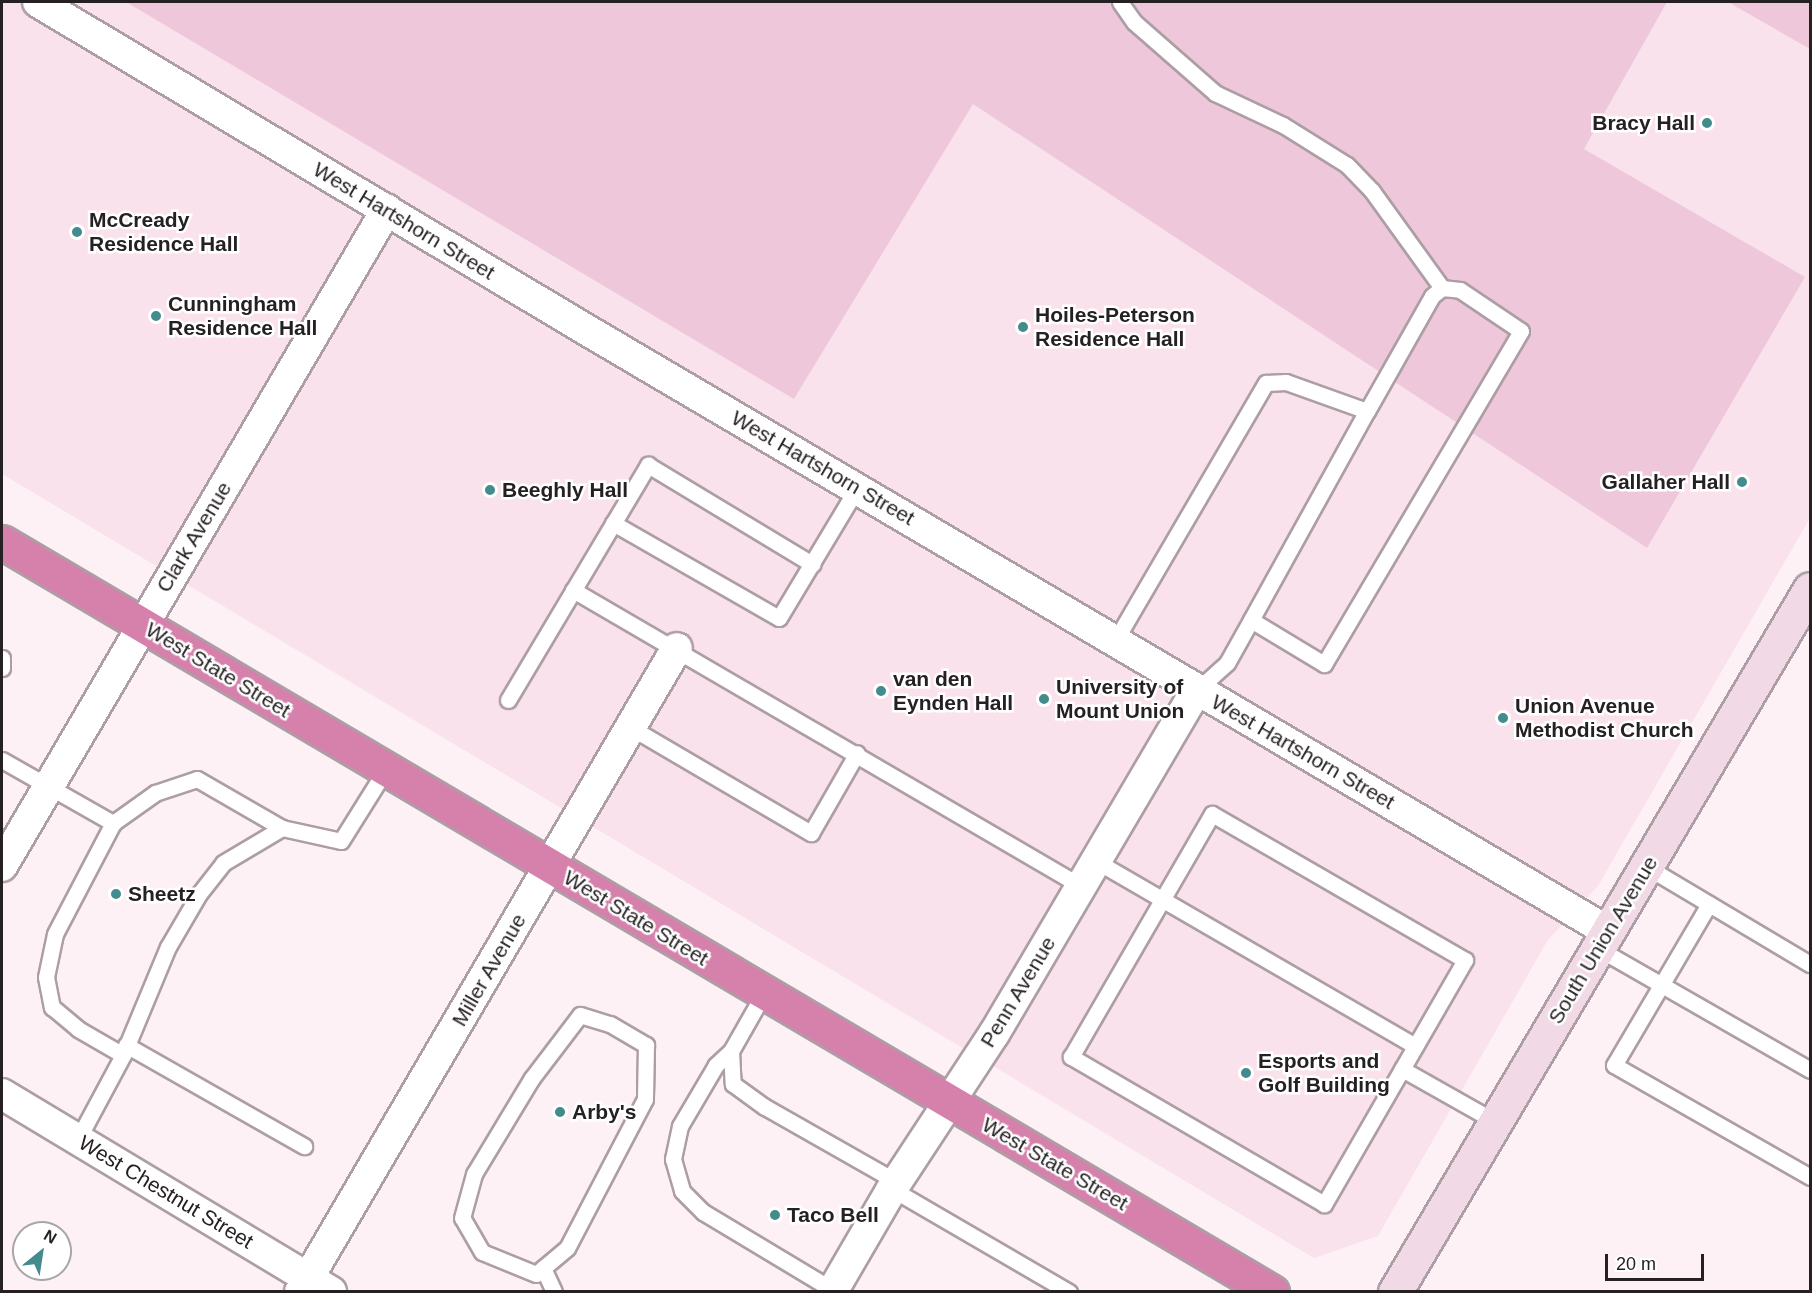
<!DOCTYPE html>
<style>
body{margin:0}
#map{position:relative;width:1812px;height:1293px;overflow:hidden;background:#fdf1f6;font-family:Helvetica,sans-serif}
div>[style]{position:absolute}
.built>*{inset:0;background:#fae2ed}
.green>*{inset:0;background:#eec8da}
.roads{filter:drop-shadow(2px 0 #ad9ea5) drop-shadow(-2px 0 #ad9ea5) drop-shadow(0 2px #ad9ea5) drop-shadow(0 -2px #ad9ea5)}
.lane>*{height:15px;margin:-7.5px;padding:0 7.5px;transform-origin:7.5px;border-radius:7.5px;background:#fff}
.street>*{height:30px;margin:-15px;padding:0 15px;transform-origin:15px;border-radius:15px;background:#fff}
.secondary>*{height:33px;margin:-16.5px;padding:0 16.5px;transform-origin:16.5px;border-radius:16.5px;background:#f2d9e6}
.highway>*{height:33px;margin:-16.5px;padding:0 16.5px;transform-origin:16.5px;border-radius:16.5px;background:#d581ac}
.dots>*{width:16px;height:16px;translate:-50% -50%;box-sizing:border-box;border:3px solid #fff;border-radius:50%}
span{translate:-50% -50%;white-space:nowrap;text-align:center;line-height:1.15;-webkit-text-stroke:5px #fff;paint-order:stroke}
.poi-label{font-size:21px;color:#252022;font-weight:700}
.right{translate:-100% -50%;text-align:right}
.left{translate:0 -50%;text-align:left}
.street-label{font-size:21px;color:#252022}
.frame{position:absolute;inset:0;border:3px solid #252022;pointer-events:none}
.north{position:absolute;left:12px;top:1221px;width:60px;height:60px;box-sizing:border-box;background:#fff;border:2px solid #a8a6a7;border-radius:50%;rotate:30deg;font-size:16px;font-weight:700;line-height:24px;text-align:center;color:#252022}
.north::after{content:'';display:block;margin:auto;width:21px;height:27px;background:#438b8d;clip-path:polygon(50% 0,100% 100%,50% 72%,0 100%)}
.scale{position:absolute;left:1605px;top:1254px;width:99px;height:27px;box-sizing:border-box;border:3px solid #252022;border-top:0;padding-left:8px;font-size:18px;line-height:21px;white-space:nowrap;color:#252022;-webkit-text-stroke:4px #fff;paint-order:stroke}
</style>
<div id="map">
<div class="built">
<div style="clip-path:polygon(2px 2px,1810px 2px,1810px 518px,1598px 886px,1548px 940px,1378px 1236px,1314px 1258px,2px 474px)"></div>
</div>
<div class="green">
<div style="clip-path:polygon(126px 2px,1667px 2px,1584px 149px,1805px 277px,1647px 548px,973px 104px,794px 399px)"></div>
<div style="clip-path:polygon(1728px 2px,1810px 2px,1810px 49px)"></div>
</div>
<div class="roads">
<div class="lane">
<div style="left:1120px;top:2px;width:24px;rotate:55deg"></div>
<div style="left:1134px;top:22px;width:108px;rotate:41.2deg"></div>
<div style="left:1215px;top:93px;width:75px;rotate:25.2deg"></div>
<div style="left:1283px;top:125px;width:75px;rotate:32deg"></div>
<div style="left:1347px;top:165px;width:36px;rotate:46deg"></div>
<div style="left:1372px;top:191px;width:120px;rotate:54.2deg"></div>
<div style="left:613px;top:523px;width:191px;rotate:29.8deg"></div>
<div style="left:779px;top:618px;width:152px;rotate:-59deg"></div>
<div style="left:573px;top:590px;width:588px;rotate:30.23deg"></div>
<div style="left:1115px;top:641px;width:299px;rotate:-59.7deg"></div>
<div style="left:1266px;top:383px;width:20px;rotate:-3deg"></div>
<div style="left:1286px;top:382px;width:86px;rotate:19.7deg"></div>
<div style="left:2px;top:658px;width:10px;rotate:90deg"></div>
<div style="left:1197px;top:690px;width:40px;rotate:-42deg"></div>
<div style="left:1227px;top:663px;width:49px;rotate:-60.8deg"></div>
<div style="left:1251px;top:620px;width:239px;rotate:-61deg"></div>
<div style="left:1367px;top:411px;width:132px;rotate:-60.5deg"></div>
<div style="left:1432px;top:296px;width:13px;rotate:-39deg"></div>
<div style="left:1442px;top:288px;width:18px;rotate:6deg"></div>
<div style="left:1460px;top:290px;width:73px;rotate:33.9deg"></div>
<div style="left:1521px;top:331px;width:387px;rotate:120.6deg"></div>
<div style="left:1324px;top:664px;width:85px;rotate:-148.9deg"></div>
<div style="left:508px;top:700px;width:274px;rotate:-59.2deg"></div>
<div style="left:648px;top:465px;width:192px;rotate:31.1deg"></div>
<div style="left:630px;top:727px;width:210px;rotate:30.4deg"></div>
<div style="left:811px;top:833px;width:92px;rotate:-60.1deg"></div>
<div style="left:2px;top:760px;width:128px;rotate:29.6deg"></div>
<div style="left:113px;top:823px;width:52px;rotate:-35.5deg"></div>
<div style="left:155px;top:793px;width:44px;rotate:-18.4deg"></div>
<div style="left:197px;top:779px;width:98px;rotate:30deg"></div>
<div style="left:1212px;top:814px;width:292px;rotate:30deg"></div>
<div style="left:1465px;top:960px;width:282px;rotate:120deg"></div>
<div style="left:1324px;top:1204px;width:293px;rotate:-149.8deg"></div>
<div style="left:1071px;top:1057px;width:281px;rotate:-59.9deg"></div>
<div style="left:113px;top:823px;width:125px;rotate:117.6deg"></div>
<div style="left:55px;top:934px;width:44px;rotate:101.8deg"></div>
<div style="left:46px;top:977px;width:31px;rotate:79deg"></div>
<div style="left:52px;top:1007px;width:34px;rotate:40deg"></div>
<div style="left:78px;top:1029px;width:52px;rotate:30deg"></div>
<div style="left:1096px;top:861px;width:369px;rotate:30.1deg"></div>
<div style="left:1647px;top:867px;width:190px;rotate:30.8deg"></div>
<div style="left:1709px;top:904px;width:187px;rotate:120.5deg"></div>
<div style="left:1614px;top:1065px;width:226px;rotate:29.7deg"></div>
<div style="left:1599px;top:949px;width:243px;rotate:29.8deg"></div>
<div style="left:764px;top:993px;width:67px;rotate:119.6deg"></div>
<div style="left:731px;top:1051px;width:33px;rotate:87deg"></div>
<div style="left:733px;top:1084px;width:39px;rotate:36deg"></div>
<div style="left:765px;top:1107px;width:152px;rotate:29.6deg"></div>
<div style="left:580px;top:1015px;width:31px;rotate:17deg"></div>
<div style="left:610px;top:1024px;width:42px;rotate:30.3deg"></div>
<div style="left:646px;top:1045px;width:54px;rotate:91.1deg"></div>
<div style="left:645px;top:1099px;width:168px;rotate:117.6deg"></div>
<div style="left:567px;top:1248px;width:40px;rotate:140deg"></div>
<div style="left:536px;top:1274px;width:58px;rotate:-157.8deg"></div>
<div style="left:482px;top:1252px;width:39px;rotate:-120deg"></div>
<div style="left:462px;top:1218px;width:46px;rotate:-74.7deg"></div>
<div style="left:474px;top:1174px;width:112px;rotate:-58.9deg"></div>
<div style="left:532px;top:1078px;width:79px;rotate:-52.7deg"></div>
<div style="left:126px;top:1045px;width:205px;rotate:29.6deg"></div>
<div style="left:731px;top:1051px;width:21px;rotate:137deg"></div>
<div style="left:716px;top:1065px;width:71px;rotate:120.5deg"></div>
<div style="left:680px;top:1126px;width:34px;rotate:102deg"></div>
<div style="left:673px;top:1159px;width:33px;rotate:74deg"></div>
<div style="left:682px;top:1191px;width:30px;rotate:45deg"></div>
<div style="left:703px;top:1212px;width:152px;rotate:31deg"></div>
<div style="left:1402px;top:1069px;width:108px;rotate:29.4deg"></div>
<div style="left:78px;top:1139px;width:95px;rotate:-61.8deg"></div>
<div style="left:123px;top:1055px;width:117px;rotate:-67.4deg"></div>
<div style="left:168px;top:947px;width:61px;rotate:-59.7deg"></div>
<div style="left:199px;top:894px;width:39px;rotate:-52deg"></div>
<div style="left:223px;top:863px;width:69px;rotate:-30.7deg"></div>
<div style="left:282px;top:828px;width:60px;rotate:12.4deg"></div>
<div style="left:341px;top:841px;width:85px;rotate:-58deg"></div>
<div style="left:892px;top:1189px;width:205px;rotate:30.2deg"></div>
<div style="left:543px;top:1268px;width:26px;rotate:65deg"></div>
</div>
<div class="street">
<div style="left:38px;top:2px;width:637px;rotate:30.87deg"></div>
<div style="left:585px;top:329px;width:1188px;rotate:30.49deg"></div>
<div style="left:2px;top:866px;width:761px;rotate:-59.63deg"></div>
<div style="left:2px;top:1094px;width:384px;rotate:31deg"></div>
<div style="left:300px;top:1292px;width:746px;rotate:-59.66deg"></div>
<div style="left:832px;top:1292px;width:119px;rotate:-59.8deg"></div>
<div style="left:892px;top:1189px;width:186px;rotate:-56.7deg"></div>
<div style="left:994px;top:1034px;width:399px;rotate:-59.5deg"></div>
</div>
<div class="secondary">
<div style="left:1395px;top:1292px;width:816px;rotate:-59.45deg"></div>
</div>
<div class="highway">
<div style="left:2px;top:542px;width:1475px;rotate:30.56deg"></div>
</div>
</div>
<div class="dots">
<div style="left:1707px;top:123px;background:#438b8d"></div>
<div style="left:77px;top:232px;background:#438b8d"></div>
<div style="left:156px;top:316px;background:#438b8d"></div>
<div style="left:1023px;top:327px;background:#438b8d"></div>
<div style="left:1742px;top:482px;background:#438b8d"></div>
<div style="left:490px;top:490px;background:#438b8d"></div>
<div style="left:881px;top:691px;background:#438b8d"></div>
<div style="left:1044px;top:699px;background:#438b8d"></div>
<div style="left:1503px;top:718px;background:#438b8d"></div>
<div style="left:116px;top:894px;background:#438b8d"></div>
<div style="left:1246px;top:1073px;background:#438b8d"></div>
<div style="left:560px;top:1112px;background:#438b8d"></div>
<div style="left:775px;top:1215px;background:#438b8d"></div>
</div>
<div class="poi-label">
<span class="right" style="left:1695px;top:123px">Bracy Hall</span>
<span class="left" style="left:89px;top:232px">McCready<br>Residence Hall</span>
<span class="left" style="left:168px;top:316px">Cunningham<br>Residence Hall</span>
<span class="left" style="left:1035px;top:327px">Hoiles-Peterson<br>Residence Hall</span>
<span class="right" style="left:1730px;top:482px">Gallaher Hall</span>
<span class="left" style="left:502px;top:490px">Beeghly Hall</span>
<span class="left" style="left:893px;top:691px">van den<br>Eynden Hall</span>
<span class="left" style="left:1056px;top:699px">University of<br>Mount Union</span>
<span class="left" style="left:1515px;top:718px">Union Avenue<br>Methodist Church</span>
<span class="left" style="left:128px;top:894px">Sheetz</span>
<span class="left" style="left:1258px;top:1073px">Esports and<br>Golf Building</span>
<span class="left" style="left:572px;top:1112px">Arby's</span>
<span class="left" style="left:787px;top:1215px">Taco Bell</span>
</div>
<div class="street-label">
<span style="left:404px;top:221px;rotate:31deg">West Hartshorn Street</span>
<span style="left:823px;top:468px;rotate:30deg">West Hartshorn Street</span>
<span style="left:194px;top:537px;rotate:-59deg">Clark Avenue</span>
<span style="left:218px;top:670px;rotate:31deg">West State Street</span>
<span style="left:1303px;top:752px;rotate:30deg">West Hartshorn Street</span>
<span style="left:636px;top:918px;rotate:31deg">West State Street</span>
<span style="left:1603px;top:940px;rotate:-59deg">South Union Avenue</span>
<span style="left:489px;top:970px;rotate:-60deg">Miller Avenue</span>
<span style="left:1018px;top:992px;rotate:-59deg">Penn Avenue</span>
<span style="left:1055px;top:1164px;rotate:30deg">West State Street</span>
<span style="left:166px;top:1192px;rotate:31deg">West Chestnut Street</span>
</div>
<div class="frame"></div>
<div class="north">N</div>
<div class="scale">20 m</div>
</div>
